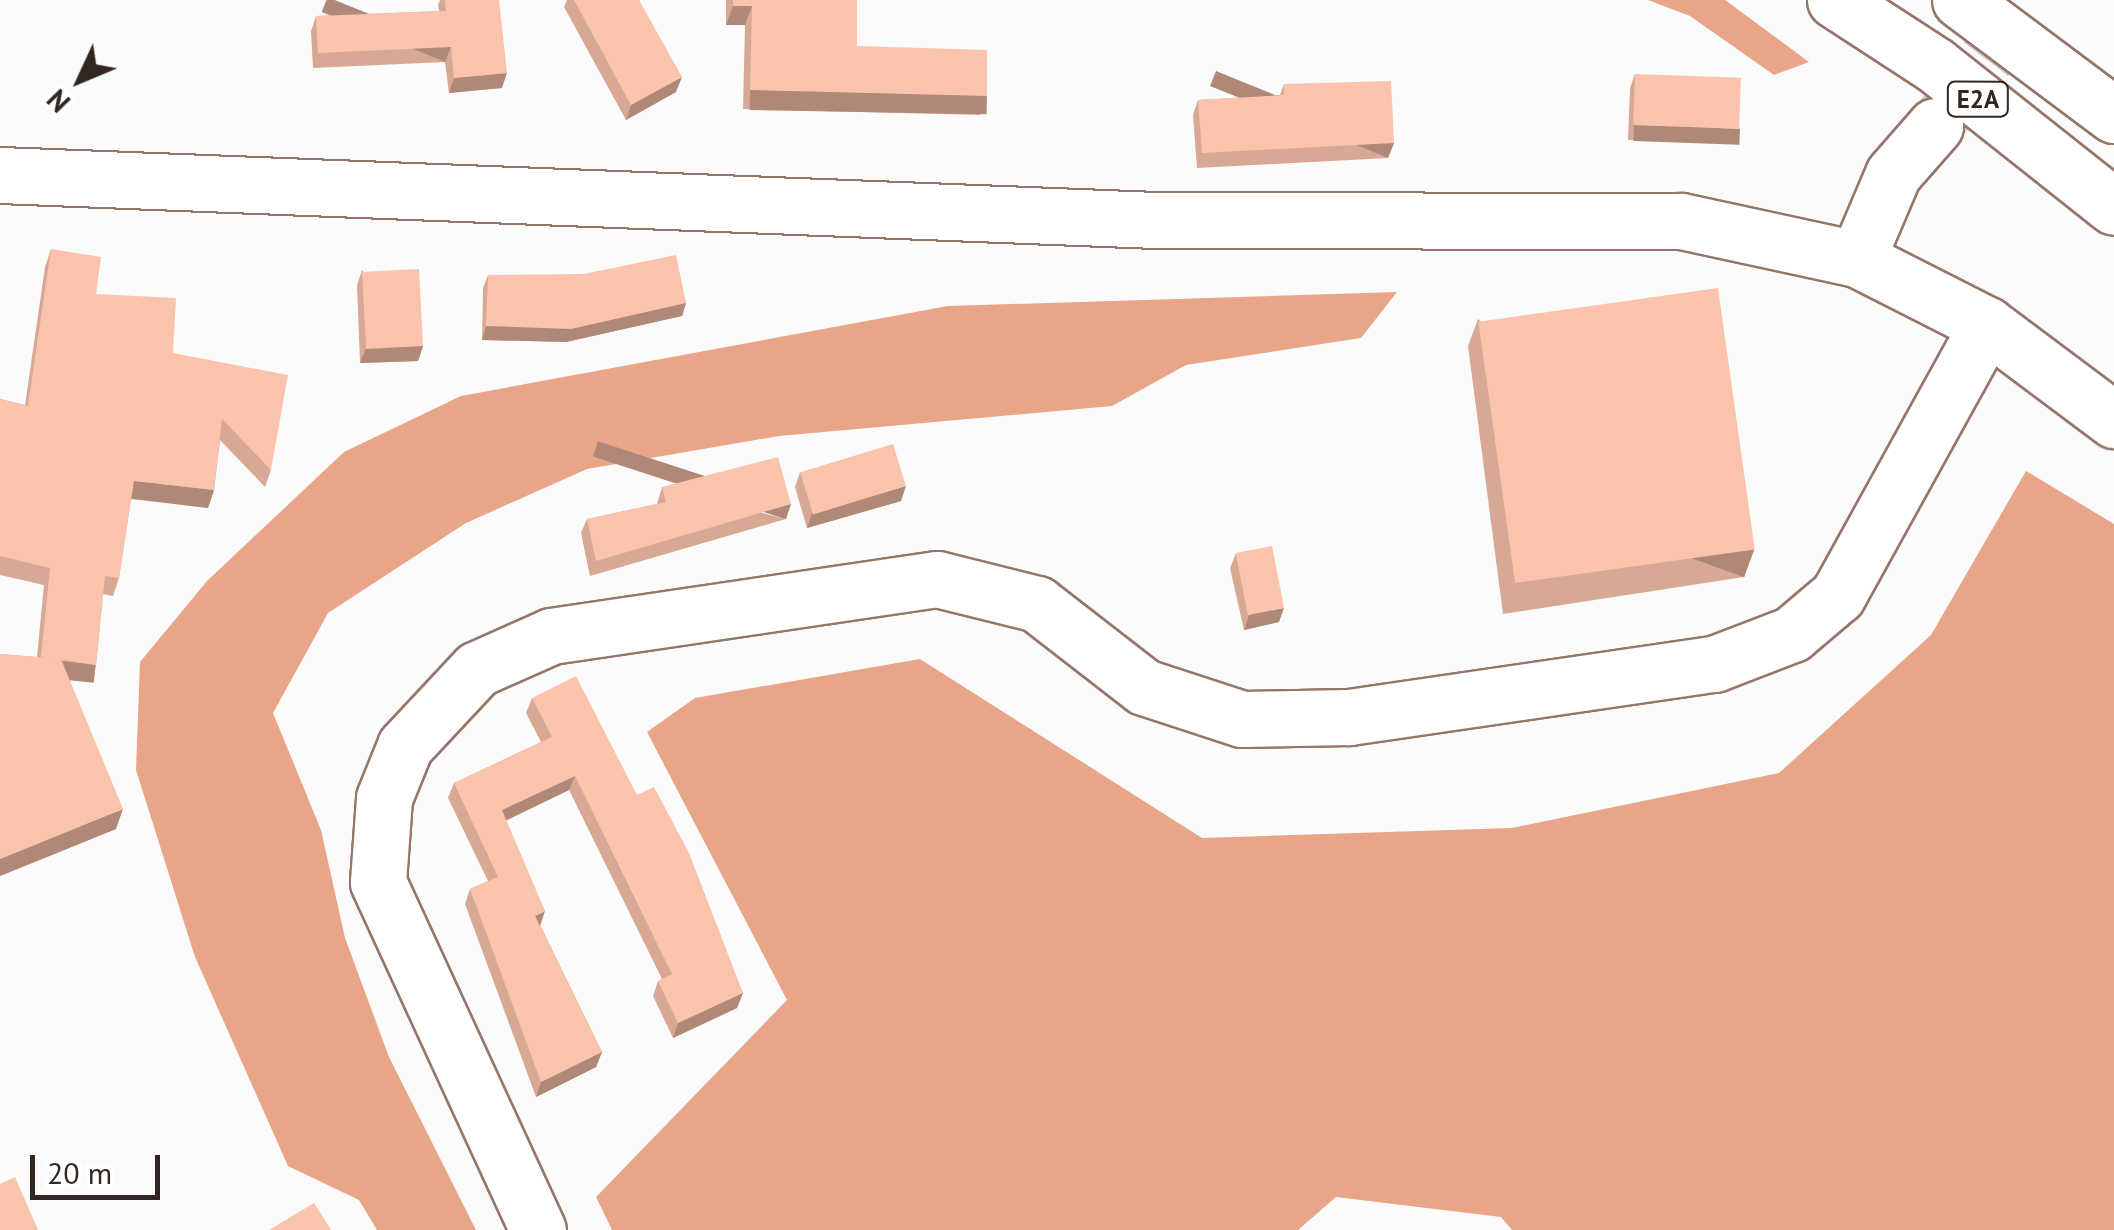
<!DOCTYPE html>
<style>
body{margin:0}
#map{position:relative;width:2114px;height:1230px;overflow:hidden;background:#fbfbfb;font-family:"PT Sans",sans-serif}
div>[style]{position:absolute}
.forest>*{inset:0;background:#e8a588}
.minor-tunnel>*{height:55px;margin-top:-27.5px;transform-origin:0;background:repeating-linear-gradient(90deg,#d3d0cf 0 55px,transparent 0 83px)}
.roads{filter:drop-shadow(2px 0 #95776a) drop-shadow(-2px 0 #95776a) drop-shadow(0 2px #95776a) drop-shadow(0 -2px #95776a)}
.minor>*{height:55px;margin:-27.5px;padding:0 27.5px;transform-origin:27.5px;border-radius:27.5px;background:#fff}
.highway>*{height:55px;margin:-27.5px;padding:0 27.5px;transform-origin:27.5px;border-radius:27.5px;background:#fff}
.wall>*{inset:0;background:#d7a894}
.shaded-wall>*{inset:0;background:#af8878;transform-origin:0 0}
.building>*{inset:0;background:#fac3ac;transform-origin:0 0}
span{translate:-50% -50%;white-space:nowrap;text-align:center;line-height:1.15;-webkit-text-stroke:10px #fff;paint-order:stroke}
.shield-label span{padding:2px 8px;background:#fff;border:2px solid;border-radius:8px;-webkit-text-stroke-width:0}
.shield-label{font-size:25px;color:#332621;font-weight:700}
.north{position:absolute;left:30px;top:30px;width:100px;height:100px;-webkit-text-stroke:8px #fff;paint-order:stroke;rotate:226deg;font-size:28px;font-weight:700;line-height:40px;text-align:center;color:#332621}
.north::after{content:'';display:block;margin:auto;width:35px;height:45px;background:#332621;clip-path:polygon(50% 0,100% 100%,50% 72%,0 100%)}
.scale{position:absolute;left:30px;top:1155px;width:130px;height:45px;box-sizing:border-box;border:5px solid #332621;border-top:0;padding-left:12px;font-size:30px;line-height:35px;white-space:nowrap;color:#332621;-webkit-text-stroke:8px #fff;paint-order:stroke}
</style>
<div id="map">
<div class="forest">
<div style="clip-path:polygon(1648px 0,1725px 0,1809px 62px,1774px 75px,1690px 16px)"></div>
<div style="clip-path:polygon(1397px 292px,1361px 338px,1186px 365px,1112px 406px,779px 436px,587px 469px,466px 523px,328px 613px,273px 713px,321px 830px,345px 938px,389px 1057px,476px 1230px,377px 1230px,359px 1200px,288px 1166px,195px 957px,136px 770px,140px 662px,207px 581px,344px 452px,461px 396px,948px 306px)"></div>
<div style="clip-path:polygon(2026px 471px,2114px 524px,2114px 1230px,1512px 1230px,1501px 1217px,1336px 1197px,1298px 1230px,612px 1230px,596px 1197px,787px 1000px,647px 732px,695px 698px,920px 659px,1202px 838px,1512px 828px,1779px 773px,1931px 635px)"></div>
</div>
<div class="minor-tunnel">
<div style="left:1936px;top:125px;width:157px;rotate:-52.8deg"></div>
</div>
<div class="roads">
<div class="minor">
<div style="left:0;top:175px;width:1159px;rotate:2.23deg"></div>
<div style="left:1158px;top:220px;width:523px;rotate:0.11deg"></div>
<div style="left:1681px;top:221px;width:180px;rotate:12.2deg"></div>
<div style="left:1857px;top:259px;width:146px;rotate:26.9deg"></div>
<div style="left:1987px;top:325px;width:159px;rotate:36.8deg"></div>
<div style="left:1857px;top:259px;width:92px;rotate:-67deg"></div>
<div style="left:1893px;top:174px;width:64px;rotate:-48.8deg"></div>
<div style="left:538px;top:1230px;width:383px;rotate:-114.7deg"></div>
<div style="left:378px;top:882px;width:84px;rotate:-85.9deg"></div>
<div style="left:384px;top:798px;width:56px;rotate:-68deg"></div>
<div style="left:405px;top:746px;width:105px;rotate:-46.9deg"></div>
<div style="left:477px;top:669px;width:81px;rotate:-24deg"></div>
<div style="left:551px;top:636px;width:390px;rotate:-8.4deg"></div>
<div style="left:937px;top:579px;width:103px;rotate:14deg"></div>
<div style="left:1037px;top:604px;width:135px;rotate:37.8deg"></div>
<div style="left:1144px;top:687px;width:103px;rotate:18.1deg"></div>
<div style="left:1242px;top:719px;width:107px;rotate:-1.1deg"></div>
<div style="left:1349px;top:717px;width:369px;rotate:-8.3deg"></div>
<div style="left:1714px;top:664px;width:84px;rotate:-21deg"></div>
<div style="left:1792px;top:634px;width:60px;rotate:-40.3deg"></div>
<div style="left:1838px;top:595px;width:308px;rotate:-61.1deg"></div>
</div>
<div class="highway">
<div style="left:1835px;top:0;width:119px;rotate:33deg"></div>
<div style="left:1935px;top:65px;width:228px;rotate:38.4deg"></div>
<div style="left:1960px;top:0;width:192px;rotate:36.8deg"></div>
</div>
</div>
<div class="wall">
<div style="clip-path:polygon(440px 0,499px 0,502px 88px,449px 93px,445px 62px,313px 68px,311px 31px,316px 16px,439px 11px,438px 5px)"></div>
<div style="clip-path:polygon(567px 0,639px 0,676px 92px,626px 120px,564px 7px)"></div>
<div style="clip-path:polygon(726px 0,857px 0,857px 46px,987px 96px,980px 115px,743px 109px,745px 25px,726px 25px)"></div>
<div style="clip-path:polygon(1635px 74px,1734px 143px,1628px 140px,1630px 88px)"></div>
<div style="clip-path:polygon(1284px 84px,1394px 143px,1388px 158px,1197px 168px,1193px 115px,1198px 100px,1280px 95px)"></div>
<div style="clip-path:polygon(51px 249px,96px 294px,173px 353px,271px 470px,265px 487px,220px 440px,214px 490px,208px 508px,131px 499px,119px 578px,113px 596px,103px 594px,96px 665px,90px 682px,70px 680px,116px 829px,0 876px,0 654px,37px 657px,44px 585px,0 575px,0 399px,25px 405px,45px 267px)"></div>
<div style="clip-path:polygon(362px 270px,423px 346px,418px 361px,360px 363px,357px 285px)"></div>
<div style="clip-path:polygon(488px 275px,686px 303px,682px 316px,566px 342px,482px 340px,483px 288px)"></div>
<div style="clip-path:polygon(1478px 319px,1754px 550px,1744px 577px,1503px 614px,1468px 346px)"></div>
<div style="clip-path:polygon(800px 472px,901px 501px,807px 528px,795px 487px)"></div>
<div style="clip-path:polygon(662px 487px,786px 519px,590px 576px,581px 533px,587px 519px,657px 504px)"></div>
<div style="clip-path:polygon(1236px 553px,1279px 622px,1244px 630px,1230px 568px)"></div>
<div style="clip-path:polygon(532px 698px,637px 795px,743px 993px,737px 1008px,673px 1038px,653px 996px,658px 981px,662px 979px,569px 790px,506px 820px,540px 925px,602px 1052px,596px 1067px,536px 1097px,465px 904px,470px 889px,488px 881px,448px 798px,454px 783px,541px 742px,526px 713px)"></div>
</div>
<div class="shaded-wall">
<div style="clip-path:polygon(733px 6px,752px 6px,745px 25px,726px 25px)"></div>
<div style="left:451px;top:47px;width:16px;height:133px;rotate:112deg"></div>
<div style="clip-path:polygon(507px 73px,502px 88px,449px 93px,454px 78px)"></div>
<div style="clip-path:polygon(682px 77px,676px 92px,626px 120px,631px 105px)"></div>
<div style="left:750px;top:90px;width:237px;height:20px;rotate:1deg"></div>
<div style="left:1634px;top:125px;width:106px;height:16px;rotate:2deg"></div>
<div style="left:1394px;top:143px;width:16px;height:192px;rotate:112deg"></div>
<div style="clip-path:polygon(686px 303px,682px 316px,566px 342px,482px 340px,486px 326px)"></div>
<div style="clip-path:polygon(423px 346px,418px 361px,360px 363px,366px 348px)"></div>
<div style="clip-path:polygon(134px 481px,214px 490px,208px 508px,127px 498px)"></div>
<div style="clip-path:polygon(906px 486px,901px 501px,807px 528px,812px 513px)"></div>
<div style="left:791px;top:504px;width:16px;height:203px;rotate:108deg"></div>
<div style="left:1754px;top:550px;width:29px;height:245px;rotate:110deg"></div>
<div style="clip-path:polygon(1284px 608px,1279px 622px,1244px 630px,1249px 615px)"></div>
<div style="left:41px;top:659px;width:55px;height:18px;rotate:6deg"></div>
<div style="clip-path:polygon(575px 776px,569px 790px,497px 825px,502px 810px)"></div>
<div style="clip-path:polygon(123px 809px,116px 829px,0 876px,0 859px)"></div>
<div style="clip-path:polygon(545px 911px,540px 926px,535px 916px)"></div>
<div style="clip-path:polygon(743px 993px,737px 1008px,673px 1038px,678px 1023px)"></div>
<div style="clip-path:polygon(602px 1052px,596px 1067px,536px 1097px,541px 1082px)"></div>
</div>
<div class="building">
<div style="clip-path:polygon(445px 0,499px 0,507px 73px,454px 78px,451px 47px,318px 53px,316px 16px,446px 11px)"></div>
<div style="clip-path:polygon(574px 0,639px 0,682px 77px,631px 105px)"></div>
<div style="clip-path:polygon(733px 0,857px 0,857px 46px,987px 50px,987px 96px,750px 90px,752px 6px,733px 6px)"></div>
<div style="left:1635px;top:74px;width:106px;height:51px;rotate:2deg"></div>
<div style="clip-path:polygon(1391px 81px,1394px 143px,1202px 153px,1198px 100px,1284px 95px,1284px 84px)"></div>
<div style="clip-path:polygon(51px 249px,101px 257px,96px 294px,176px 298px,173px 353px,288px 375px,271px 470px,222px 419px,214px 490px,134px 481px,119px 578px,105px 576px,96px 665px,41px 657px,50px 568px,0 556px,0 399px,28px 406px)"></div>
<div style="clip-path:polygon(676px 255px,686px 303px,571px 329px,486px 326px,488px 275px,584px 274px)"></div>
<div style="left:419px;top:269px;width:77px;height:57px;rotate:87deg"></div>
<div style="left:1718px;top:288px;width:264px;height:242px;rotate:82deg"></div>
<div style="left:893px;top:444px;width:44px;height:97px;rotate:73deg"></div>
<div style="clip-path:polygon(778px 457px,791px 504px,596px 561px,587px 519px,666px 502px,662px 487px)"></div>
<div style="left:1272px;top:546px;width:63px;height:37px;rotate:79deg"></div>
<div style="clip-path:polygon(0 654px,61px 659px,123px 809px,0 859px)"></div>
<div style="clip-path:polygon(576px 676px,637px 795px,654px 787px,689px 853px,743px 993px,678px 1023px,658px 981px,672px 974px,575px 776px,502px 810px,545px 911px,535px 916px,602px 1052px,541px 1082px,470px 889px,498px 877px,454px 783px,552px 737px,532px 698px)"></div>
<div style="clip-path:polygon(15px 1177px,38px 1230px,0 1230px,0 1184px)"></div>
<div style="clip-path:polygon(314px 1203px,331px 1230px,269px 1230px)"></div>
</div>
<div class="shield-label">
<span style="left:1978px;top:99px">E2A</span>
</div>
<div class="north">N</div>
<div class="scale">20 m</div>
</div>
